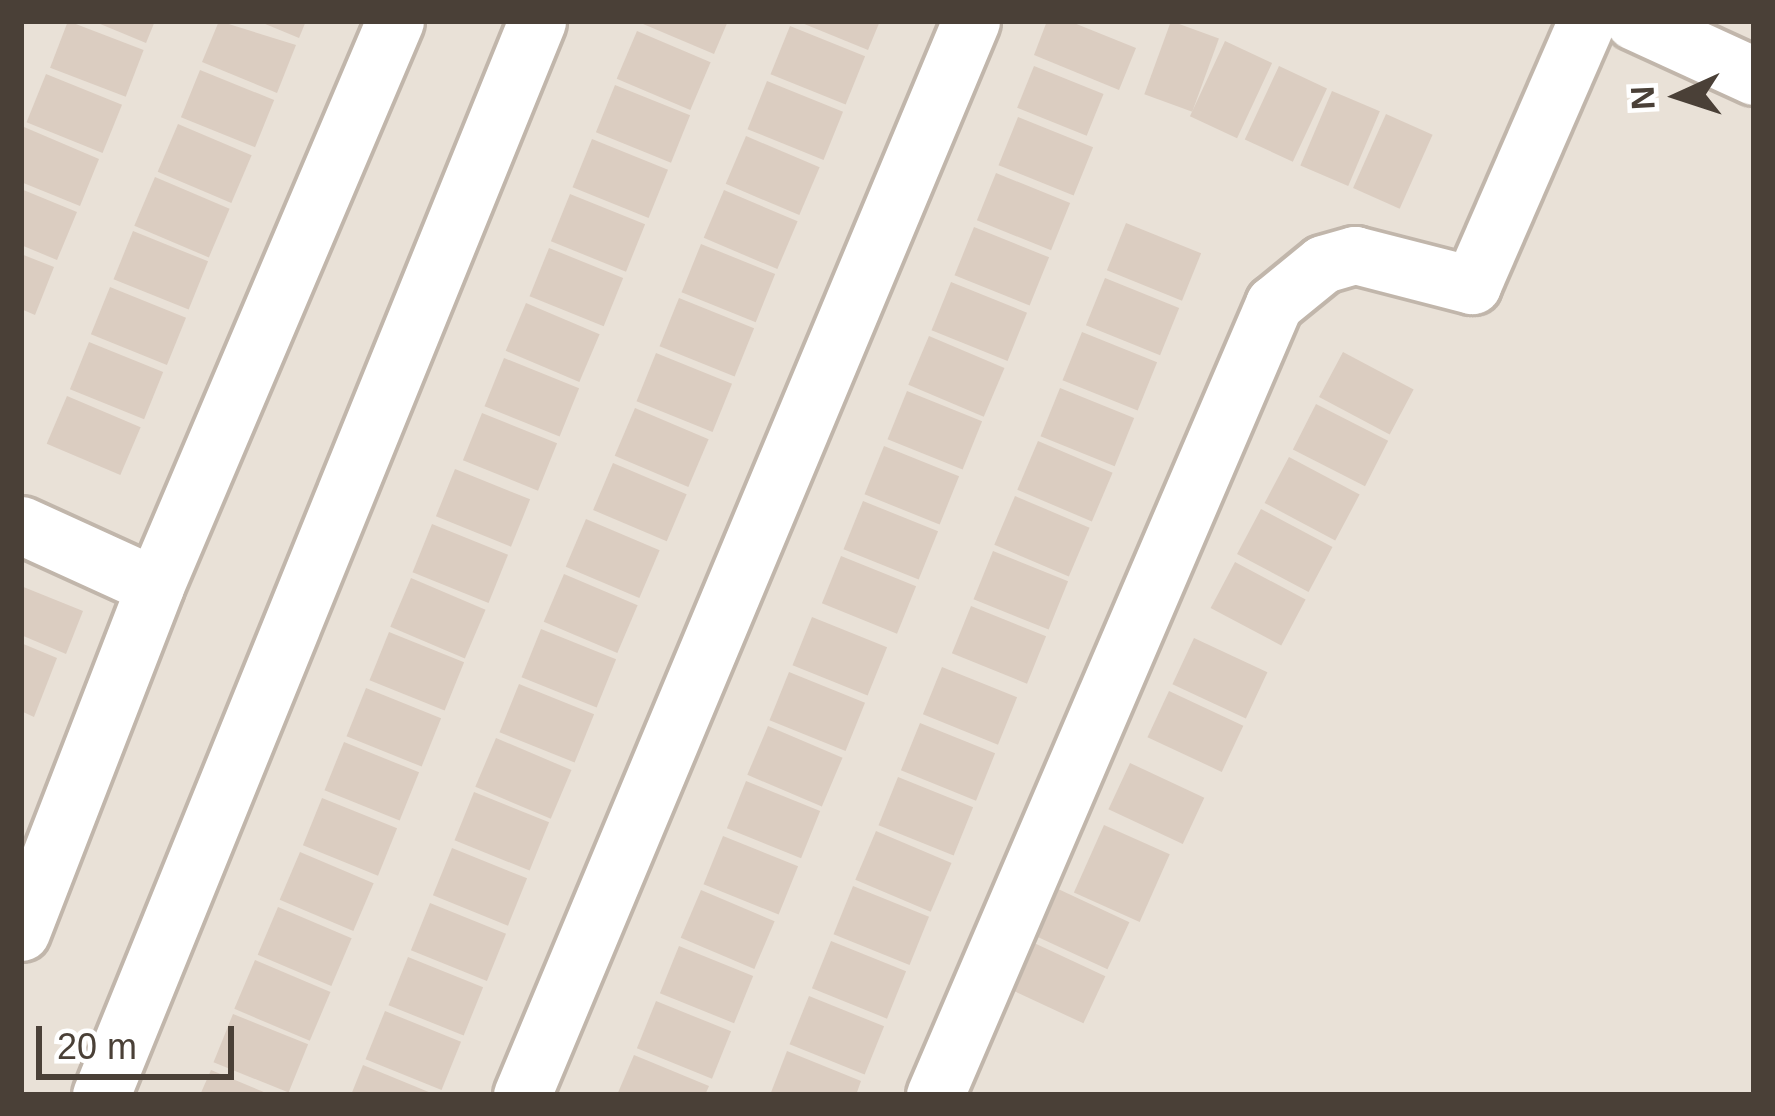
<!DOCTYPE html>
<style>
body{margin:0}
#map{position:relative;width:1775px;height:1116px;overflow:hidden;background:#f5f0e9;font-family:Arial,sans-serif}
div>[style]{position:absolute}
.residential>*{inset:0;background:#e9e1d7;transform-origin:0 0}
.building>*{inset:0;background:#dbcdc1;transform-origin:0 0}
.roads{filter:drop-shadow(3px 0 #c1b6ab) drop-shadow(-3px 0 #c1b6ab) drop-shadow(0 3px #c1b6ab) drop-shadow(0 -3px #c1b6ab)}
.street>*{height:57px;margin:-28.5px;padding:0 28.5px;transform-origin:28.5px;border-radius:28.5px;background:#fff}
span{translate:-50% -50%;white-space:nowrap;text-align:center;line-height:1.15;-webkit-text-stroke:10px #fff;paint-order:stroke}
.frame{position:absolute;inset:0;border:24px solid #4a4037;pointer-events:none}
.north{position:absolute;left:1619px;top:36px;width:120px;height:120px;-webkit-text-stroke:9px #fff;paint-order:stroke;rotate:267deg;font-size:33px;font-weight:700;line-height:48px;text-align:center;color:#4a4037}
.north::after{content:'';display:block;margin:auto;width:42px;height:54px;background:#4a4037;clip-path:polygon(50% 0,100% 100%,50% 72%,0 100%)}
.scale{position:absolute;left:36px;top:1026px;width:198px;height:54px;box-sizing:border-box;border:6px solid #4a4037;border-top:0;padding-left:15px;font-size:36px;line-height:42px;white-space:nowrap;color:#4a4037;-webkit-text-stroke:9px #fff;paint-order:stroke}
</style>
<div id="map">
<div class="residential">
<div style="left:21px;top:21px;width:1733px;height:1074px"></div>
</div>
<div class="building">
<div style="left:68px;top:21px;width:81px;height:50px;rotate:21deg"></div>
<div style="clip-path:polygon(93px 21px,155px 21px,146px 43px)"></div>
<div style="clip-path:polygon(219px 21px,296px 45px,277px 93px,202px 62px)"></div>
<div style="clip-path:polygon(258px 21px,306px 21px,299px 38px)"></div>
<div style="clip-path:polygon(636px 21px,728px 21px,714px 54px)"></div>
<div style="clip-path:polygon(797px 21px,880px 21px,868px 50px)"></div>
<div style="clip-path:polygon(1047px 21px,1069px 21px,1136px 48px,1119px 90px,1034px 55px)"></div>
<div style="left:1171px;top:21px;width:51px;height:78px;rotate:20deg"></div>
<div style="left:790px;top:26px;width:81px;height:52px;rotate:22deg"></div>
<div style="left:637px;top:31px;width:80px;height:52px;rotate:23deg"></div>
<div style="left:1225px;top:41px;width:52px;height:83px;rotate:25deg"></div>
<div style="left:1034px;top:66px;width:75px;height:45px;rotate:22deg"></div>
<div style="left:1279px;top:66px;width:53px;height:81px;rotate:25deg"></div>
<div style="left:200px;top:70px;width:80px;height:51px;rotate:22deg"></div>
<div style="left:46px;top:74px;width:82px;height:52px;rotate:22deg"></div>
<div style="left:767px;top:81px;width:82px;height:52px;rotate:22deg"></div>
<div style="left:615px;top:85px;width:81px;height:51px;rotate:22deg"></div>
<div style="left:1332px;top:91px;width:52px;height:81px;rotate:23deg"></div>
<div style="left:1386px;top:114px;width:51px;height:81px;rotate:24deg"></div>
<div style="left:1018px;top:117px;width:81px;height:52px;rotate:22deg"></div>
<div style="left:178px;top:124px;width:80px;height:52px;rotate:23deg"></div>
<div style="clip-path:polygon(24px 127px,99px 159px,80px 206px,21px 182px)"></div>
<div style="left:746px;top:136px;width:80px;height:52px;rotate:23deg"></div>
<div style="left:592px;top:139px;width:82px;height:52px;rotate:22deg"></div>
<div style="left:996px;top:173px;width:80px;height:51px;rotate:22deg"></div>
<div style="left:155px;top:177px;width:81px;height:53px;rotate:23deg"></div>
<div style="clip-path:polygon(21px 189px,77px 212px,57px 260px,21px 245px)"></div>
<div style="left:724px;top:190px;width:80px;height:52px;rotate:23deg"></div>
<div style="left:570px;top:194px;width:81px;height:51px;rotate:22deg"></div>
<div style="left:1126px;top:223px;width:81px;height:51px;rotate:22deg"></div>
<div style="left:974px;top:227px;width:81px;height:52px;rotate:22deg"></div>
<div style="left:133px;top:231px;width:81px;height:52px;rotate:22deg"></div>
<div style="left:701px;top:244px;width:80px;height:52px;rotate:22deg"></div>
<div style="left:549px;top:248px;width:80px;height:52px;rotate:22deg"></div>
<div style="clip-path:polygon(21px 254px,54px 267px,35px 315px,21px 309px)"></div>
<div style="left:1105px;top:278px;width:80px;height:51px;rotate:22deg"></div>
<div style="left:951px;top:282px;width:82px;height:52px;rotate:22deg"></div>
<div style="left:110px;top:287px;width:82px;height:51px;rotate:22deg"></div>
<div style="left:679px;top:298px;width:81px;height:52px;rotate:22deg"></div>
<div style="left:526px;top:303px;width:80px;height:52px;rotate:23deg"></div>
<div style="left:1082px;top:332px;width:81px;height:52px;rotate:22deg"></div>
<div style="left:929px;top:336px;width:82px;height:53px;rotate:23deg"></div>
<div style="left:89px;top:342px;width:80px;height:51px;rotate:22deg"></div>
<div style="left:1343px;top:352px;width:80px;height:51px;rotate:28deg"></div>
<div style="left:656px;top:353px;width:82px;height:52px;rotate:22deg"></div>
<div style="left:504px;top:358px;width:81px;height:52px;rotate:22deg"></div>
<div style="left:1060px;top:388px;width:80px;height:52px;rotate:22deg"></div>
<div style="left:907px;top:391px;width:81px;height:52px;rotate:22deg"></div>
<div style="left:67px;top:396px;width:80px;height:52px;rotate:23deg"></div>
<div style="left:1316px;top:404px;width:81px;height:51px;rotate:27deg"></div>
<div style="left:635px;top:408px;width:80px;height:52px;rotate:23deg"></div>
<div style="left:482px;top:413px;width:81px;height:51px;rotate:22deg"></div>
<div style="left:1038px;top:441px;width:81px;height:53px;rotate:23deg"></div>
<div style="left:884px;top:446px;width:81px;height:52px;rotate:22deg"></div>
<div style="left:1289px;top:457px;width:80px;height:52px;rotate:28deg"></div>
<div style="left:613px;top:463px;width:80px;height:51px;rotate:23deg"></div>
<div style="left:455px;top:469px;width:81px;height:51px;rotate:22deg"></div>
<div style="left:1015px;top:496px;width:81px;height:53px;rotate:23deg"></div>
<div style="left:863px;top:501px;width:81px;height:52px;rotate:22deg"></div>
<div style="left:1261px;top:509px;width:81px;height:51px;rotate:28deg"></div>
<div style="left:586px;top:519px;width:80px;height:52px;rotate:23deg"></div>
<div style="left:432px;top:524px;width:82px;height:52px;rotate:22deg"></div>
<div style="left:993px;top:551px;width:81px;height:52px;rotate:22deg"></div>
<div style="left:841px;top:556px;width:81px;height:51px;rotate:22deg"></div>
<div style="left:1235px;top:562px;width:80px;height:52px;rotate:28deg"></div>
<div style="left:564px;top:574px;width:80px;height:52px;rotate:23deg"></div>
<div style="left:411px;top:578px;width:81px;height:53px;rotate:23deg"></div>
<div style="clip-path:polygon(21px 586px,83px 611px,66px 654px,21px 635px)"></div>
<div style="left:971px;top:606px;width:81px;height:51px;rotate:22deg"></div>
<div style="left:812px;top:617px;width:81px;height:52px;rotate:22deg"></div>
<div style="left:541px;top:629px;width:81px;height:52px;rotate:22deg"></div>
<div style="left:389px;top:632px;width:81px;height:52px;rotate:22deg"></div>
<div style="left:1194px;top:638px;width:81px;height:51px;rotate:25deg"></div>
<div style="clip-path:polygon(21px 643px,57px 658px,34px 717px,21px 711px)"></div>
<div style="left:942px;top:667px;width:81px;height:51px;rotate:22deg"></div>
<div style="left:789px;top:672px;width:82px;height:52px;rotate:22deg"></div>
<div style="left:519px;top:684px;width:81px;height:52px;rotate:22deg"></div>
<div style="left:366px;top:688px;width:81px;height:52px;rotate:22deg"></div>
<div style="left:1169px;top:691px;width:82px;height:51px;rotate:25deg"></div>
<div style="left:920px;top:723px;width:81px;height:51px;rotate:22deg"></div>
<div style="left:768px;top:726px;width:81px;height:53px;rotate:23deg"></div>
<div style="left:496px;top:738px;width:82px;height:53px;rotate:23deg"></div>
<div style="left:344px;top:742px;width:81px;height:52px;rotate:22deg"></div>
<div style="left:1130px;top:763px;width:82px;height:51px;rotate:25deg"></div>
<div style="left:898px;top:777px;width:81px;height:52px;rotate:22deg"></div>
<div style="left:746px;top:781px;width:80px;height:51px;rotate:22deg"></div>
<div style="left:474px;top:792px;width:81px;height:52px;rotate:22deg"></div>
<div style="left:322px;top:798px;width:81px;height:51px;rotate:22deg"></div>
<div style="left:1104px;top:825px;width:72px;height:74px;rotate:24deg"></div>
<div style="left:876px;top:831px;width:82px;height:53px;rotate:23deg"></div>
<div style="left:723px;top:836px;width:81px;height:52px;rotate:22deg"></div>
<div style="left:452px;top:848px;width:81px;height:51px;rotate:22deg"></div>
<div style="left:300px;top:852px;width:80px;height:52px;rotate:23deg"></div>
<div style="left:853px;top:886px;width:82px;height:52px;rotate:22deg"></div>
<div style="left:1056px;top:888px;width:81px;height:52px;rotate:25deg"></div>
<div style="left:701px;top:890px;width:80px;height:52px;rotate:23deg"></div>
<div style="left:430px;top:903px;width:82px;height:51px;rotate:22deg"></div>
<div style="left:278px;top:907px;width:80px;height:52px;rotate:23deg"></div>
<div style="left:831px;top:941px;width:81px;height:51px;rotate:22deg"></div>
<div style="left:1032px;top:942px;width:81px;height:52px;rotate:25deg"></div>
<div style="left:679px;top:946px;width:80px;height:51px;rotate:22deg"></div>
<div style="left:408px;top:957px;width:81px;height:52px;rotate:22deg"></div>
<div style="left:255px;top:960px;width:82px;height:53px;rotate:23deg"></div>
<div style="left:809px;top:996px;width:81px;height:52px;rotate:22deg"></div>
<div style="left:656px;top:1001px;width:81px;height:51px;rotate:22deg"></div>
<div style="left:385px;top:1011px;width:82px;height:52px;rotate:22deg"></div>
<div style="left:233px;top:1014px;width:81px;height:52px;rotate:22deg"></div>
<div style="clip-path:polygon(787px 1051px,861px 1081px,856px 1095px,770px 1095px)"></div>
<div style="clip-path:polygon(634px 1055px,709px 1086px,705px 1095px,617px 1095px)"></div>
<div style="clip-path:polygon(363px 1065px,436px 1095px,351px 1095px)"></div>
<div style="clip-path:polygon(211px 1070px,271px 1095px,200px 1095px)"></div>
</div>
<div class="roads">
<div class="street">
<div style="left:1634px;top:21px;width:132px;rotate:24.6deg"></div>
<div style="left:21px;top:525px;width:147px;rotate:24.5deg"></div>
<div style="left:21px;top:932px;width:371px;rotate:-68.8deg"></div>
<div style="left:155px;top:586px;width:614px;rotate:-66.99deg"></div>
<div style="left:101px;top:1095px;width:1159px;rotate:-67.9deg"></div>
<div style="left:522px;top:1095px;width:1164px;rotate:-67.31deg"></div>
<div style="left:935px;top:1095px;width:861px;rotate:-66.8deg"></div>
<div style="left:1274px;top:304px;width:63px;rotate:-39.2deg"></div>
<div style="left:1323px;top:264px;width:33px;rotate:-16deg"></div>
<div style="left:1355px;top:255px;width:121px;rotate:14.4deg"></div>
<div style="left:1472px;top:285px;width:288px;rotate:-66.5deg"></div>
</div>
</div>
<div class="frame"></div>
<div class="north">N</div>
<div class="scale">20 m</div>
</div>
